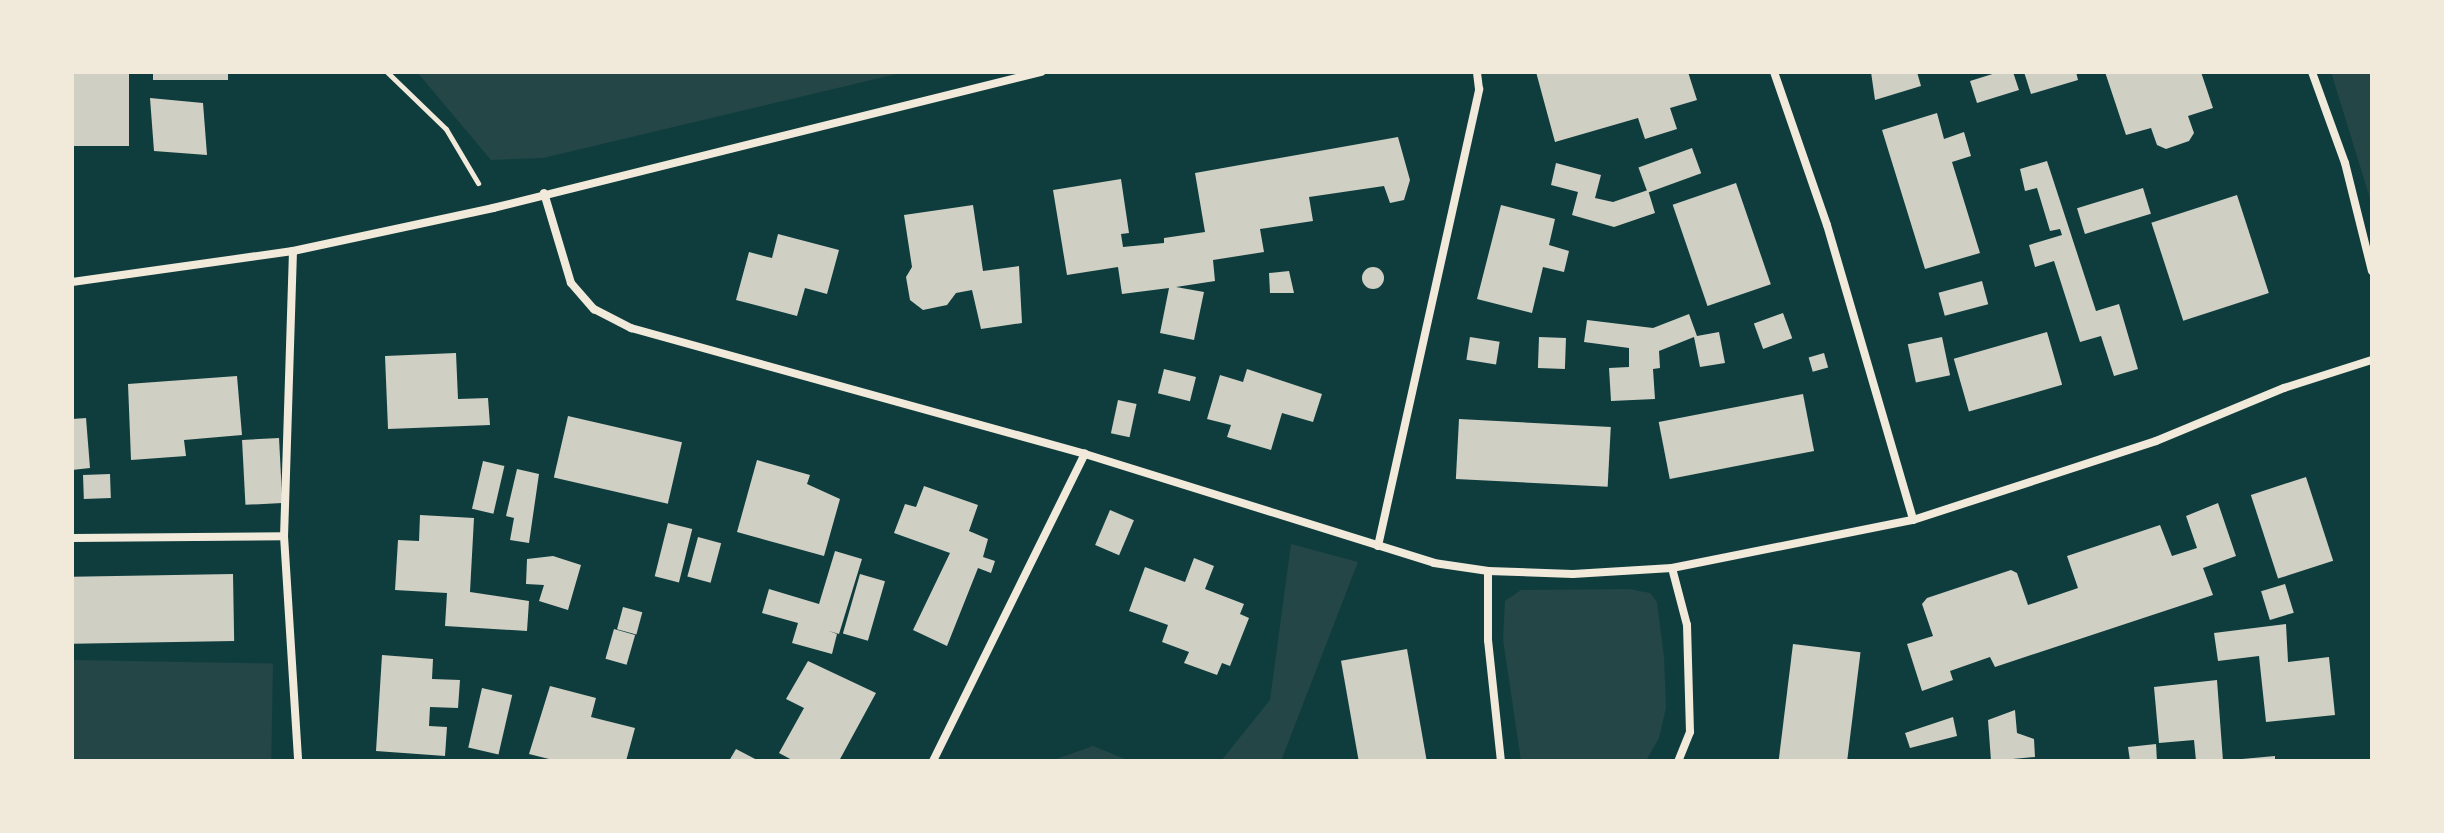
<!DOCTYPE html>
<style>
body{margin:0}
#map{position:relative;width:2444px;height:833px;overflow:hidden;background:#0f3d3e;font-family:Raleway,sans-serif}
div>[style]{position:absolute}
.green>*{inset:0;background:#244646;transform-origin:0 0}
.building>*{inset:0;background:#cfcfc3;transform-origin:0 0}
.round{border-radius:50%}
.path>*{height:5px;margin:-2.5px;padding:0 2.5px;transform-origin:2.5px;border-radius:2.5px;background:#f1e9da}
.minor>*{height:8px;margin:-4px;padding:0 4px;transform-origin:4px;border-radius:4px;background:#f1e9da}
span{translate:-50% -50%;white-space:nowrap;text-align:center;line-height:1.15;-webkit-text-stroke:8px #f1e9da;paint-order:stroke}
.frame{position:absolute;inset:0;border:74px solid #f1e9da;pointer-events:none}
</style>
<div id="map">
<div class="green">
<div style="clip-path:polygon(417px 72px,905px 72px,543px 158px,491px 160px)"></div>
<div style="clip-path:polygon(2331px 72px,2372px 72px,2372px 205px)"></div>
<div style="clip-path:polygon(1291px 544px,1358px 562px,1281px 761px,1221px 761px,1270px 700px)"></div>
<div style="clip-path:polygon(1629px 589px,1650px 593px,1657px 602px,1664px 657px,1666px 708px,1659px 738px,1646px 761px,1521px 761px,1503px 639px,1505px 601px,1521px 590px)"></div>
<div style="left:72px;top:660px;width:201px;height:101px;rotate:1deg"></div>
<div style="clip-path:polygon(1093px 746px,1130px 761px,1051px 761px)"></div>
</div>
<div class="building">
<div style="left:72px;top:72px;width:57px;height:74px"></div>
<div style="left:153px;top:72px;width:75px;height:8px"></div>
<div style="clip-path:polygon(1536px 72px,1688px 72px,1697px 100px,1670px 108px,1677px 129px,1645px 139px,1638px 118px,1555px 142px)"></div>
<div style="clip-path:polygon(1871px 72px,1917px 72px,1921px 86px,1875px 100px)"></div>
<div style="clip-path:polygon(1999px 72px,2013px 72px,2019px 90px,1977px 103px,1970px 81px)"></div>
<div style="clip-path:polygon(2024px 72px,2076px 72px,2078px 80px,2031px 94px)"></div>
<div style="clip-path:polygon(2105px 72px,2201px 72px,2213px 108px,2188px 116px,2194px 133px,2189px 141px,2166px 149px,2157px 145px,2151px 128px,2126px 135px)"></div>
<div style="clip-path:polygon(150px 98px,203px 103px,207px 155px,154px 151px)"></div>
<div style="clip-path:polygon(1937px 113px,1944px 139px,1964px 132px,1971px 156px,1952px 162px,1980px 253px,1925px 269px,1882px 130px)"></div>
<div style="clip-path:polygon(1398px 137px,1410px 180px,1404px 200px,1390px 203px,1384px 186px,1309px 197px,1313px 221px,1260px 229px,1264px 252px,1213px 260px,1215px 281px,1176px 287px,1204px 292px,1194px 340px,1160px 333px,1169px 288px,1122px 294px,1118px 267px,1067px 275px,1053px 190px,1121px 179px,1129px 233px,1121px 234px,1123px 247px,1164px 243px,1164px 238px,1205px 232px,1195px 173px)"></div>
<div style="left:1692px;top:148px;width:27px;height:57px;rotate:70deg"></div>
<div style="clip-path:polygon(2047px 161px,2096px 311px,2119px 304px,2138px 369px,2114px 376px,2101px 336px,2080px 342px,2054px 261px,2035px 267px,2029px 245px,2062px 235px,2060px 229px,2050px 231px,2037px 188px,2025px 191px,2020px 169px)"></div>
<div style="clip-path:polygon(1556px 163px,1601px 175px,1595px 198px,1613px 202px,1648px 190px,1655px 213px,1614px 227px,1572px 215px,1578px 192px,1551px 185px)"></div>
<div style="left:1736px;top:183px;width:107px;height:67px;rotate:71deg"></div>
<div style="left:2143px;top:188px;width:27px;height:69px;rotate:73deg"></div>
<div style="left:2237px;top:195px;width:103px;height:90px;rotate:72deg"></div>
<div style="clip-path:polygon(973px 205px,983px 271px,1019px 266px,1022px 323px,981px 329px,972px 290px,956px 293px,947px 305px,923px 310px,910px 300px,906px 277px,912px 267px,904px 215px)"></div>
<div style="clip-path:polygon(1501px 205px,1555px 219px,1549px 245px,1569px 251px,1564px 272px,1543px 267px,1532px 313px,1477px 299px)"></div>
<div style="clip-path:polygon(778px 234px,839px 250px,827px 294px,805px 288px,797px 316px,736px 300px,749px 252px,772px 258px)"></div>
<div class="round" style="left:1362px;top:267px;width:22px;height:22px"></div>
<div style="clip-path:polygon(1289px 271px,1294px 293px,1270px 293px,1269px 273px)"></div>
<div style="left:1982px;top:281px;width:24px;height:45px;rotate:75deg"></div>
<div style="left:1783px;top:313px;width:27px;height:31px;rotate:70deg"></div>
<div style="clip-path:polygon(1689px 314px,1697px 336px,1719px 332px,1725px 363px,1700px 367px,1694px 337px,1659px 351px,1660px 368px,1653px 369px,1655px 399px,1611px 401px,1609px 368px,1629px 367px,1629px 348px,1584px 342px,1587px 320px,1653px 328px)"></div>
<div style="left:2047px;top:332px;width:55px;height:97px;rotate:74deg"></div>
<div style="left:1470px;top:337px;width:30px;height:23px;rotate:9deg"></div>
<div style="left:1539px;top:337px;width:27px;height:31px;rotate:2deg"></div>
<div style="left:1942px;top:337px;width:39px;height:35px;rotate:78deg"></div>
<div style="clip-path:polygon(456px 353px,458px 399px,488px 398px,490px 425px,388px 429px,385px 356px)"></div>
<div style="left:1824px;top:353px;width:15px;height:16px;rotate:74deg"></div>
<div style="left:1164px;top:369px;width:33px;height:25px;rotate:14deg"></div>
<div style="clip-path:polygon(1247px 369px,1322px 394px,1313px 422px,1282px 413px,1271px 450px,1227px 437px,1231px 425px,1207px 419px,1220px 375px,1243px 382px)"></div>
<div style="clip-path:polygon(237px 376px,242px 435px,184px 440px,186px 456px,131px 460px,128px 384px)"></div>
<div style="left:1803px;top:394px;width:58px;height:147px;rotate:79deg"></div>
<div style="left:1118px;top:400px;width:19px;height:34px;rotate:12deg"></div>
<div style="left:568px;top:416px;width:117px;height:63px;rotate:13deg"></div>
<div style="clip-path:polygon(86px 418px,90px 468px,72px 470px,72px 419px)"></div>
<div style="left:1459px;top:419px;width:152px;height:60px;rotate:3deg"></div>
<div style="left:279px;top:438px;width:65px;height:37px;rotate:87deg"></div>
<div style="clip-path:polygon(757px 460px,810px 475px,807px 484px,840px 499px,824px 556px,737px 532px)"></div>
<div style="left:483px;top:461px;width:22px;height:49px;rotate:13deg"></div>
<div style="clip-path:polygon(517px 469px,539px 474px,529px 543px,510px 540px,514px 518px,506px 516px)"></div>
<div style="left:110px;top:474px;width:24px;height:27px;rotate:88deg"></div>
<div style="left:2306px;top:477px;width:88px;height:58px;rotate:72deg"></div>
<div style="clip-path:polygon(924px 486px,978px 505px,969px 531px,988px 539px,983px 557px,995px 561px,991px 573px,978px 568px,947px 646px,913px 630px,950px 553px,894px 533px,905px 504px,916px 507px)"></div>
<div style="clip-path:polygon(2218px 503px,2236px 556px,2203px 568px,2213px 595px,1995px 667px,1990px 657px,1950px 671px,1953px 680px,1922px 691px,1907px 644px,1933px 636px,1922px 604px,1927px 598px,2011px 570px,2017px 573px,2028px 605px,2078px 588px,2067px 556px,2160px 525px,2172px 556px,2197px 548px,2186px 516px)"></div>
<div style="left:1110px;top:510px;width:26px;height:38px;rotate:23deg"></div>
<div style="clip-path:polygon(420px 515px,474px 518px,470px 592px,529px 601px,527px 631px,445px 626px,447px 593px,395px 590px,398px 540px,419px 541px)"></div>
<div style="left:668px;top:523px;width:25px;height:55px;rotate:14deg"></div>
<div style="left:698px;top:537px;width:24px;height:41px;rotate:15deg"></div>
<div style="clip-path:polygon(835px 551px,862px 559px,839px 634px,829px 631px,837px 634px,832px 654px,792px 643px,798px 623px,762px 613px,769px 589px,819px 604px)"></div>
<div style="clip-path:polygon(553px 556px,581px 565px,568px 610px,539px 601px,544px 585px,526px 584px,527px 559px)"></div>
<div style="clip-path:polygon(1194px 558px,1214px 566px,1205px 589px,1244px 604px,1240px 614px,1249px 618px,1230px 666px,1222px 663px,1217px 675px,1184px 663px,1189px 652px,1162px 642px,1168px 625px,1129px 611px,1145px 567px,1185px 582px)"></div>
<div style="left:233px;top:574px;width:67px;height:161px;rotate:89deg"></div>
<div style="left:860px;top:574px;width:26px;height:62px;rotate:16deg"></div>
<div style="left:2285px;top:584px;width:30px;height:25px;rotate:73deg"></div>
<div style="left:623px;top:607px;width:20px;height:23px;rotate:15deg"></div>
<div style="clip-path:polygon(2286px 624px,2288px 662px,2329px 657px,2335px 715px,2266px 722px,2259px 656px,2218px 661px,2214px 633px)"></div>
<div style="left:614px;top:629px;width:22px;height:31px;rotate:16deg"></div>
<div style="left:1793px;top:644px;width:68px;height:118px;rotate:7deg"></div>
<div style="left:1407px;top:649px;width:114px;height:67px;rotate:80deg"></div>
<div style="clip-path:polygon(382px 655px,433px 659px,432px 679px,460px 680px,458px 708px,430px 707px,429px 726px,447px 727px,445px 756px,376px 751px)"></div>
<div style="clip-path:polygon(808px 661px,876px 693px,839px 761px,794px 761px,779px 753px,804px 708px,786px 699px)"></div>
<div style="clip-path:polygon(2217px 680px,2223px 761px,2196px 761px,2194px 740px,2159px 743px,2154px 687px)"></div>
<div style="clip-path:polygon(550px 686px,596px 698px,591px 717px,635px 728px,626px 761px,557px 761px,529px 754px)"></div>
<div style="left:482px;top:688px;width:31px;height:61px;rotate:13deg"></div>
<div style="clip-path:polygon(2015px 710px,2017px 733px,2034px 739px,2035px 757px,1991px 761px,1988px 720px)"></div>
<div style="clip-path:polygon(1953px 717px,1957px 736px,1910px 748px,1905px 733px)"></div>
<div style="clip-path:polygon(2156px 744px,2157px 761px,2130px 761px,2128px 747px)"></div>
<div style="clip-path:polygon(736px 749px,759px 761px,729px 761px)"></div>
<div style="clip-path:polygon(2275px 756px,2275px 761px,2242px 761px,2242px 759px)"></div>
</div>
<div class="path">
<div style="left:387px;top:72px;width:82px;rotate:44deg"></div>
<div style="left:446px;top:129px;width:63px;rotate:59.3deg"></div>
</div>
<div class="minor">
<div style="left:1774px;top:72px;width:162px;rotate:70.9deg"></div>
<div style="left:1827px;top:225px;width:307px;rotate:73.7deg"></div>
<div style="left:2312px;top:72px;width:97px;rotate:70.1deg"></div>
<div style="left:2345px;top:163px;width:111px;rotate:76deg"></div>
<div style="left:544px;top:193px;width:94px;rotate:73.3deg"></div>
<div style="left:571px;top:283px;width:35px;rotate:49deg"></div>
<div style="left:594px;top:309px;width:42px;rotate:27.2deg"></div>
<div style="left:631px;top:328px;width:471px;rotate:15.5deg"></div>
<div style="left:1085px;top:454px;width:366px;rotate:17.3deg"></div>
<div style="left:1434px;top:563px;width:55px;rotate:8.4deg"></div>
<div style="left:1488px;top:571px;width:85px;rotate:2deg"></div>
<div style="left:1573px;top:574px;width:99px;rotate:-3.5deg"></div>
<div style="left:1672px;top:568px;width:246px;rotate:-11.3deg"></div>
<div style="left:1913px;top:520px;width:256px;rotate:-18deg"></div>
<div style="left:2156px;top:441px;width:139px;rotate:-22.5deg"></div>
<div style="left:2284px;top:388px;width:92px;rotate:-17.7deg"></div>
<div style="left:293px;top:251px;width:285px;rotate:91.8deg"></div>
<div style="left:284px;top:536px;width:225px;rotate:86.4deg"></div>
<div style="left:72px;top:282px;width:223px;rotate:-8deg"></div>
<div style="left:293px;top:251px;width:205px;rotate:-12.1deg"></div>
<div style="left:493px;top:208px;width:565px;rotate:-13.94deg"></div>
<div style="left:72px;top:538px;width:212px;rotate:-0.5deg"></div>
<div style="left:1378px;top:546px;width:468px;rotate:-77.5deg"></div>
<div style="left:1479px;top:89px;width:17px;rotate:-97deg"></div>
<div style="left:1672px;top:568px;width:59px;rotate:75.3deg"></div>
<div style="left:1687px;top:625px;width:107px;rotate:88.4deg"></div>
<div style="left:1690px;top:732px;width:31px;rotate:112deg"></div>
<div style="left:1488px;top:571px;width:69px;rotate:90deg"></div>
<div style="left:1488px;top:640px;width:122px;rotate:83.9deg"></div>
<div style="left:933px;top:761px;width:343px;rotate:-63.7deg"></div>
</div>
<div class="frame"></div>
</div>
